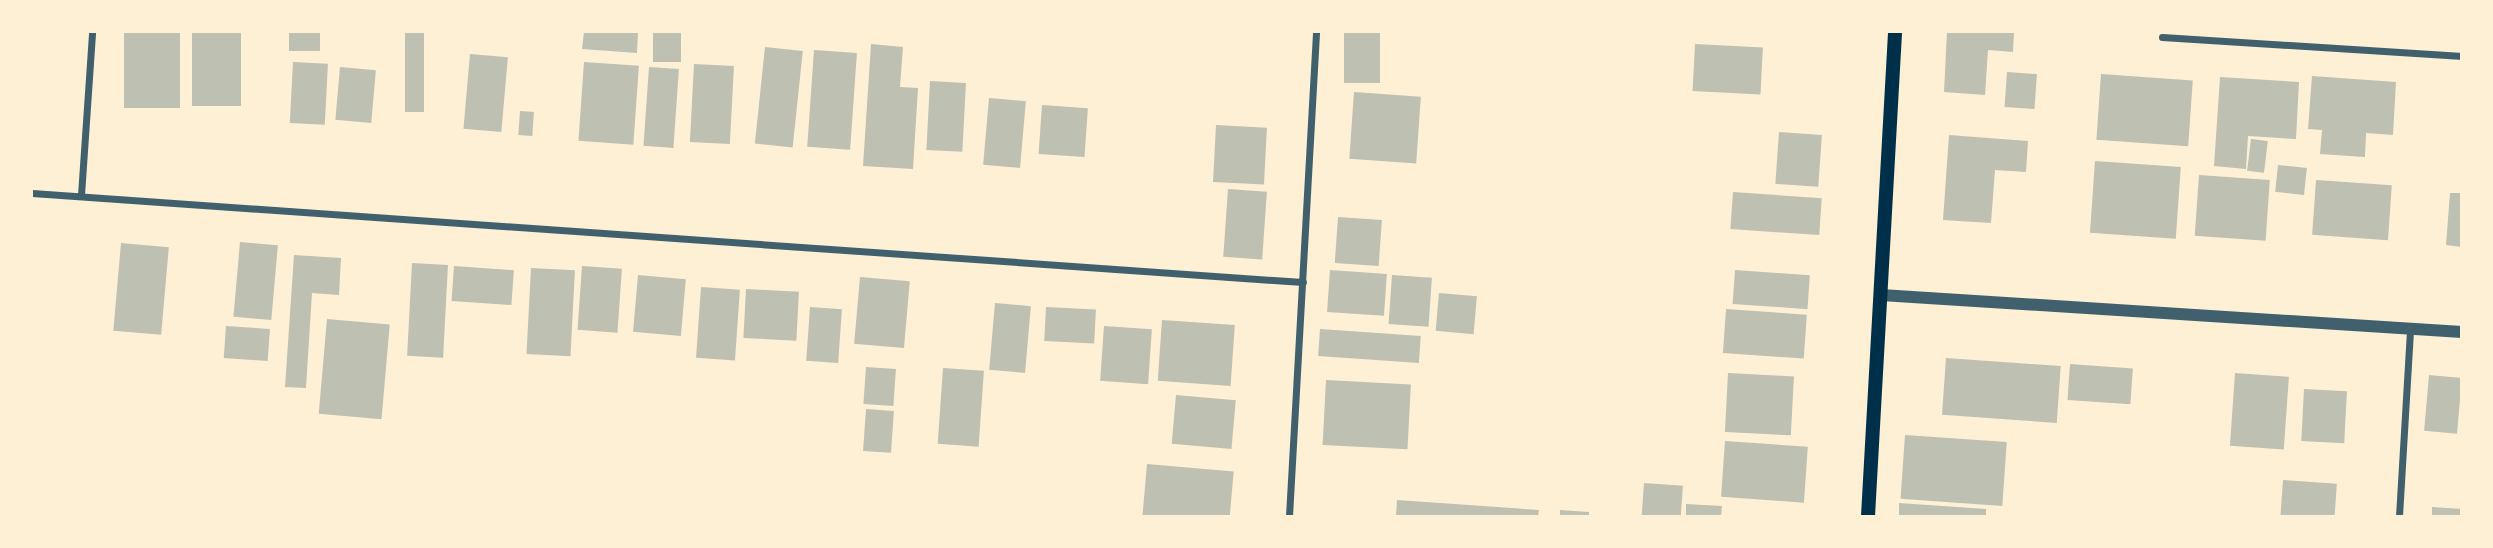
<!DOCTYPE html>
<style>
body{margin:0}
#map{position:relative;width:2493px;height:548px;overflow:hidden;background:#fdf0d5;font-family:Karla,sans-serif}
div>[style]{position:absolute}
.building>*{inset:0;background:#bec0b2;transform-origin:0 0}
.minor>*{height:7px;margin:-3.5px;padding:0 3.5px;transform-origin:3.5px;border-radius:3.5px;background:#3f606c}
.tertiary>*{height:12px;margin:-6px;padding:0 6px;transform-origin:6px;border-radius:6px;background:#3f606c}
.secondary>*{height:14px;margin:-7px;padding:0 7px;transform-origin:7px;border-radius:7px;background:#003049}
span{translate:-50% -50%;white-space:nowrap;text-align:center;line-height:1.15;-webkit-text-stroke:5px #fdf0d5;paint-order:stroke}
.frame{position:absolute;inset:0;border:33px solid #fdf0d5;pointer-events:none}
</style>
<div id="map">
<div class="building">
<div style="left:124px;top:32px;width:56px;height:76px"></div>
<div style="left:192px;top:32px;width:49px;height:74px"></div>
<div style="left:289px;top:32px;width:31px;height:19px"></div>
<div style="left:405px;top:32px;width:19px;height:80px"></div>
<div style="clip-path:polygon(584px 32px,638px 32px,637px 53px,582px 49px)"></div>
<div style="left:653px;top:32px;width:28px;height:30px"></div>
<div style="left:1344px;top:32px;width:36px;height:51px"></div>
<div style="clip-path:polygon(1947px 32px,2014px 32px,2013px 52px,1988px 50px,1985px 95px,1944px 92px)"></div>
<div style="clip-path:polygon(871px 44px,903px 47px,900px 87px,918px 88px,913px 169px,863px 166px)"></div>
<div style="left:1695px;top:44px;width:68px;height:47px;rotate:3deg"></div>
<div style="left:765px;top:47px;width:38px;height:97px;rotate:6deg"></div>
<div style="left:814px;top:50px;width:43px;height:97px;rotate:4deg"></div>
<div style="left:470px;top:54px;width:38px;height:75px;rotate:5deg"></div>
<div style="left:293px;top:62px;width:35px;height:61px;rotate:3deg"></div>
<div style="left:584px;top:62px;width:55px;height:79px;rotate:4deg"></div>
<div style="left:694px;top:64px;width:40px;height:78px;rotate:3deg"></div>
<div style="left:340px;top:67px;width:36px;height:53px;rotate:5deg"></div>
<div style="left:649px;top:67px;width:30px;height:79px;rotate:4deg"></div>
<div style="left:2007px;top:72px;width:30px;height:35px;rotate:4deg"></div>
<div style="left:2101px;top:74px;width:92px;height:66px;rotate:4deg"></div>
<div style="clip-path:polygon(2312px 76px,2396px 82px,2393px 135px,2366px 133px,2365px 157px,2320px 154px,2322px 130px,2308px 129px)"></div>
<div style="clip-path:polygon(2220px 77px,2299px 82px,2296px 139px,2248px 136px,2246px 169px,2214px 166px)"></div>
<div style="left:930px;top:81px;width:36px;height:69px;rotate:3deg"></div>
<div style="left:1354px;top:92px;width:67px;height:67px;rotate:4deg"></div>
<div style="left:989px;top:98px;width:37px;height:67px;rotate:5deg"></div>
<div style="left:1042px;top:105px;width:46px;height:49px;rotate:4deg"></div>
<div style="left:520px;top:111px;width:14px;height:24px;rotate:4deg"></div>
<div style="left:1216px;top:125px;width:51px;height:57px;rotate:3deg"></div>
<div style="left:1779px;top:132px;width:43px;height:52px;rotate:4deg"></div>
<div style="clip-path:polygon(1949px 135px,2028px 141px,2026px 172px,1995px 170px,1991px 223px,1943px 220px)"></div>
<div style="left:2251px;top:139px;width:17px;height:32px;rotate:7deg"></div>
<div style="left:2095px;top:161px;width:86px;height:72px;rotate:4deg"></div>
<div style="left:2278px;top:165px;width:29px;height:27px;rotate:6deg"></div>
<div style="left:2199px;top:175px;width:71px;height:61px;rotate:4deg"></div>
<div style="left:2316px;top:180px;width:76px;height:55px;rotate:4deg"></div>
<div style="left:1228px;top:189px;width:39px;height:68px;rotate:4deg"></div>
<div style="left:1733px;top:192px;width:89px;height:37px;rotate:4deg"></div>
<div style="clip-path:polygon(2450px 193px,2462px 193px,2462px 247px,2446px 245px)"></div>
<div style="left:1338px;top:217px;width:44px;height:46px;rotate:4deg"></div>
<div style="left:240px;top:242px;width:38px;height:75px;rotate:5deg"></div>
<div style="left:121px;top:243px;width:48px;height:88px;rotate:5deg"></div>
<div style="clip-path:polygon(294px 255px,341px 258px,339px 295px,312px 293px,306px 388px,285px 387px)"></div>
<div style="left:412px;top:263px;width:36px;height:93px;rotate:3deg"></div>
<div style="left:454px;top:266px;width:60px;height:35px;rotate:4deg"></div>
<div style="left:582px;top:266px;width:40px;height:64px;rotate:4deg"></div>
<div style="left:531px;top:268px;width:44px;height:86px;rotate:3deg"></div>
<div style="left:1330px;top:270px;width:57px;height:42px;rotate:4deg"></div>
<div style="left:1735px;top:270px;width:75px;height:34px;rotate:4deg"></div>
<div style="left:638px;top:275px;width:48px;height:57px;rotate:5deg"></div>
<div style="left:1392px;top:275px;width:40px;height:49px;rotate:4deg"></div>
<div style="left:860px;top:277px;width:50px;height:67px;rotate:5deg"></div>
<div style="left:701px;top:287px;width:39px;height:71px;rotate:4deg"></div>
<div style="left:746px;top:289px;width:53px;height:49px;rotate:3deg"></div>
<div style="left:1439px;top:293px;width:38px;height:38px;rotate:5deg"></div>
<div style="left:995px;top:303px;width:36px;height:67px;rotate:5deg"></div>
<div style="left:810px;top:307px;width:32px;height:54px;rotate:4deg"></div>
<div style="left:1046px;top:307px;width:50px;height:34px;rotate:3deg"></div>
<div style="left:1726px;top:309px;width:81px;height:44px;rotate:4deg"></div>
<div style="left:327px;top:319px;width:63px;height:95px;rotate:5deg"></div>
<div style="left:1162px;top:320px;width:73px;height:61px;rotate:4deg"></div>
<div style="left:226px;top:326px;width:44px;height:32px;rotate:4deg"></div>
<div style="left:1104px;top:326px;width:48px;height:55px;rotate:4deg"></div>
<div style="left:1320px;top:329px;width:101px;height:27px;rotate:4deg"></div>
<div style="left:1946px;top:358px;width:115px;height:57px;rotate:4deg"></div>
<div style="left:2070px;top:364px;width:63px;height:36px;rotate:4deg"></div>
<div style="left:866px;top:367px;width:30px;height:37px;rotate:4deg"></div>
<div style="left:943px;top:368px;width:41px;height:76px;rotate:4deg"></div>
<div style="left:1728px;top:373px;width:66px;height:59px;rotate:3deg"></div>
<div style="left:2235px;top:373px;width:54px;height:73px;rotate:4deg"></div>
<div style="left:2429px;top:375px;width:33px;height:56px;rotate:5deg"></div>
<div style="left:1326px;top:380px;width:85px;height:65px;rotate:3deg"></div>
<div style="left:2304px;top:389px;width:43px;height:52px;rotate:3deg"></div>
<div style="left:1176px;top:395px;width:60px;height:49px;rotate:5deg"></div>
<div style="left:866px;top:409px;width:28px;height:42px;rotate:4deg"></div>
<div style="left:1905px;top:435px;width:102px;height:64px;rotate:4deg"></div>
<div style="left:1725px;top:441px;width:83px;height:56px;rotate:4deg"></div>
<div style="left:1147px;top:464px;width:87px;height:52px;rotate:5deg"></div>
<div style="left:2283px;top:480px;width:54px;height:36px;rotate:4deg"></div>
<div style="left:1644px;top:483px;width:39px;height:33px;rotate:4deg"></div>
<div style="clip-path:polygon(1397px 500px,1539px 510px,1538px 516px,1396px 516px)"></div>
<div style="clip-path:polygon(1899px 503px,1986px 509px,1986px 516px,1899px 516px)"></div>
<div style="clip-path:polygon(1686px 504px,1722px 506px,1721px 516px,1686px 516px)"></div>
<div style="clip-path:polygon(2432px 507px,2462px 509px,2462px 516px,2432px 516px)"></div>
<div style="clip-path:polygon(1560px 510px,1589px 512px,1589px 516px,1560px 516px)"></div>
</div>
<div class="minor">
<div style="left:2162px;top:37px;width:301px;rotate:3.6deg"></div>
<div style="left:32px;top:193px;width:1274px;rotate:4.01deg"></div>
<div style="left:81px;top:195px;width:163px;rotate:-86.1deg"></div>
<div style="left:1289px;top:516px;width:485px;rotate:-86.8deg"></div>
<div style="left:2399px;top:516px;width:187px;rotate:-86.6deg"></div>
</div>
<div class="tertiary">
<div style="left:1881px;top:295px;width:582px;rotate:3.64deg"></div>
</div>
<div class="secondary">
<div style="left:1868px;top:516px;width:485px;rotate:-86.8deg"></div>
</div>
<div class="frame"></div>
</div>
